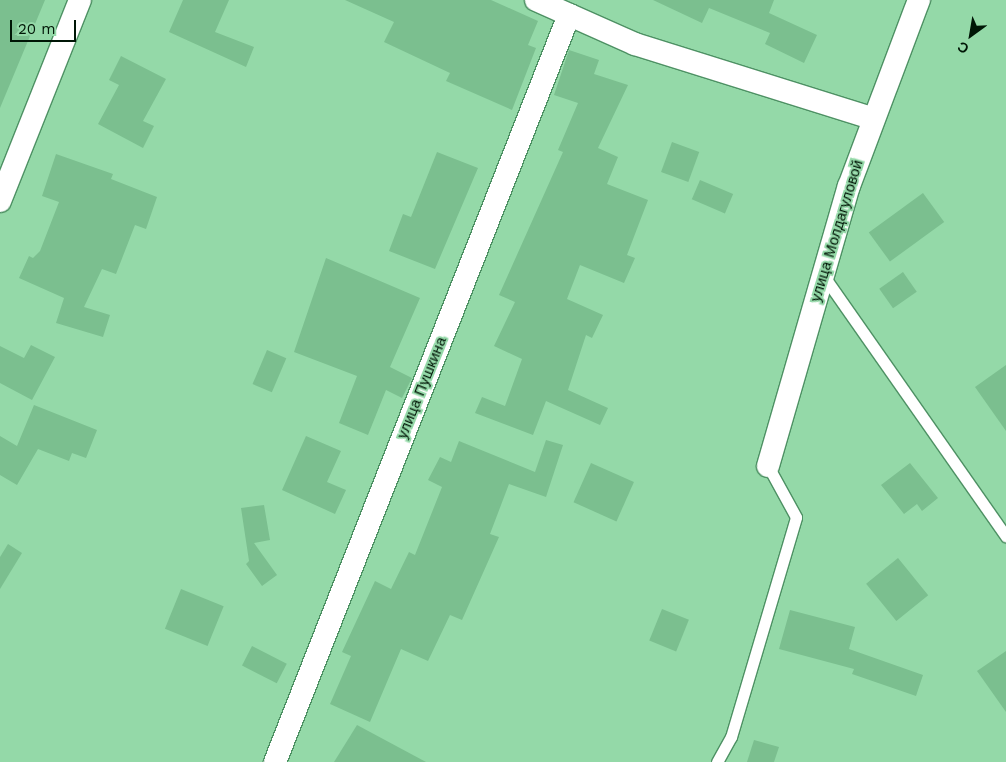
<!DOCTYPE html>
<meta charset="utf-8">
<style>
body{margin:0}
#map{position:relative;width:1006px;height:762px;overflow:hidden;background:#94d9a8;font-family:"Work Sans",sans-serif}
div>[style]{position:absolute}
.building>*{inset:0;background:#7bbf8f;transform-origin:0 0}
.roads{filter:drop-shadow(1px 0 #4e9164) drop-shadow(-1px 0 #4e9164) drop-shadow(0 1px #4e9164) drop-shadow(0 -1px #4e9164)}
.service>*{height:11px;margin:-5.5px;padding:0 5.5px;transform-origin:5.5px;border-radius:5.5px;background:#fff}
.minor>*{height:22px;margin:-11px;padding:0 11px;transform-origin:11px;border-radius:11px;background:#fff}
span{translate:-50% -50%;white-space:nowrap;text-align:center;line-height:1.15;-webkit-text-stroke:4px #94d9a8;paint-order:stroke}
.street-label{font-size:15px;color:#001606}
.north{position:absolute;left:946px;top:10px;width:50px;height:50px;-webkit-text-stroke:4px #94d9a8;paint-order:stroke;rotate:212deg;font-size:14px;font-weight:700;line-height:20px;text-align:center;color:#001606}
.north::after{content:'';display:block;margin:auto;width:18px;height:22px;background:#001606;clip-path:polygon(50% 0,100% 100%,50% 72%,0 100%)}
.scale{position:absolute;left:10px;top:20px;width:66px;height:22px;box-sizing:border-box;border:2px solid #001606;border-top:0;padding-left:6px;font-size:15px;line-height:18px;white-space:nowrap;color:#001606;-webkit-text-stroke:4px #94d9a8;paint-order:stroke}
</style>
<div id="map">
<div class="building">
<div style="clip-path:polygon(0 0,45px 0,0 108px)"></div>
<div style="clip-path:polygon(183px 0,229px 0,215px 32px,254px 47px,246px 67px,169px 32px)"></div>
<div style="clip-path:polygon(345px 0,491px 0,538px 21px,528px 45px,536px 48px,512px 110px,446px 81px,450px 73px,384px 42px,394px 22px)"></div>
<div style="clip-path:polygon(653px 0,774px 0,769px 13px,817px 35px,804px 63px,765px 44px,770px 33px,709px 8px,702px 23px)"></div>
<div style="clip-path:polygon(569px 50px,599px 60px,594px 74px,628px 85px,598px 148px,618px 157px,607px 184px,648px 200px,627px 255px,635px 258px,624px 283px,580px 265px,567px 299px,603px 315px,592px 338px,586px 335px,568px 390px,608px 408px,600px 425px,546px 401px,533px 435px,475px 413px,482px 397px,505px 406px,522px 359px,494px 346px,515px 302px,499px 295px,563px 152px,558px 150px,578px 103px,554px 95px)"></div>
<div style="clip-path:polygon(121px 56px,166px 79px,143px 121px,154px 126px,143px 148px,98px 124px,119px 85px,109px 80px)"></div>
<div style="left:672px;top:142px;width:29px;height:32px;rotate:20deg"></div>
<div style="clip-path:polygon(437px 152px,478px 168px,435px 269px,389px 251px,403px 214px,411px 217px)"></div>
<div style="clip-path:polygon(56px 154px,113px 174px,111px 179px,157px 197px,146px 229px,135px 225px,116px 274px,102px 269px,84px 307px,110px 315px,103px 337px,56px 323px,64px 298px,19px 278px,29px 256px,33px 258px,40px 251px,59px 202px,42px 196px)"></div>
<div style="left:700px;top:180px;width:36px;height:21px;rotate:23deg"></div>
<div style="left:923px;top:193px;width:36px;height:67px;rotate:54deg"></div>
<div style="clip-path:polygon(326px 258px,420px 298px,390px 367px,412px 378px,402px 398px,386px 390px,368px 435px,339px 423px,357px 376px,294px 352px)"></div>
<div style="left:903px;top:272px;width:24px;height:29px;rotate:55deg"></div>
<div style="clip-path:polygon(31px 345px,55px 357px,32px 400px,0 383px,0 346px,24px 358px)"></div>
<div style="left:267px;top:350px;width:21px;height:37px;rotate:23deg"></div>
<div style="clip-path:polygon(1006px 365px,1006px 431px,975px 387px)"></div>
<div style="clip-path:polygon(34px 405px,97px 430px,86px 458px,72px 453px,69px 461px,38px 449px,17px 485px,0 475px,0 436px,17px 446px)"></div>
<div style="clip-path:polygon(306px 436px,341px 451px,327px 482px,346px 490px,335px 514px,282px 490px)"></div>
<div style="clip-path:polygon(546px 440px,563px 445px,546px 497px,509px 484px,490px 534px,499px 537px,462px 620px,450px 615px,428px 661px,401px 649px,370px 722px,330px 704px,351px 656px,342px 652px,375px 581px,391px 589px,409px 552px,415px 555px,442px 487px,428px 480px,440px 457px,451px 462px,459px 441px,535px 472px)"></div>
<div style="left:591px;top:463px;width:47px;height:43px;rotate:24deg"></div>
<div style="clip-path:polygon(910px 463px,938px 498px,922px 511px,917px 504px,904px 514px,881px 485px)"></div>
<div style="clip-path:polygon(264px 505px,270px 540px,254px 543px,277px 575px,262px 586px,246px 564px,249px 561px,241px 508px)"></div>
<div style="clip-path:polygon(8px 544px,22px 553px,0 589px,0 557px)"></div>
<div style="left:898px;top:558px;width:48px;height:41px;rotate:51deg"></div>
<div style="left:181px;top:589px;width:46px;height:43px;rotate:22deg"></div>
<div style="left:662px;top:609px;width:29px;height:34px;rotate:22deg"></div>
<div style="clip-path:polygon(790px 610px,855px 627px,849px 649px,923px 675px,916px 696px,852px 674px,854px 669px,779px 649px)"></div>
<div style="left:252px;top:646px;width:39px;height:22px;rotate:27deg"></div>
<div style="clip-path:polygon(1006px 651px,1006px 712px,977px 671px)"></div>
<div style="clip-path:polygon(357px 725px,426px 762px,334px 762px)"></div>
<div style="clip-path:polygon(754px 740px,779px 747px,774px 762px,747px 762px)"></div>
</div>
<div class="roads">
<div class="service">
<div style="left:823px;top:275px;width:319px;rotate:55deg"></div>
<div style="left:717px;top:762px;width:29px;rotate:-61deg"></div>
<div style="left:731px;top:737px;width:229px;rotate:-73.5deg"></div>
<div style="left:796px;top:517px;width:58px;rotate:-118.8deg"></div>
</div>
<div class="minor">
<div style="left:536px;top:0;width:108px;rotate:24deg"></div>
<div style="left:635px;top:44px;width:250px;rotate:17.4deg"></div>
<div style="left:0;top:201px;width:216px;rotate:-68.3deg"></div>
<div style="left:768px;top:466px;width:291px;rotate:-73.9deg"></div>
<div style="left:849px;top:186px;width:199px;rotate:-69.4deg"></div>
<div style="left:275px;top:762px;width:803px;rotate:-68.52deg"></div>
</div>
</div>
<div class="street-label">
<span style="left:837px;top:231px;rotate:-73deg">улица Молдагуловой</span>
<span style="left:422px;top:388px;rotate:-68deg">улица Пушкина</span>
</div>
<div class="north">С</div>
<div class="scale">20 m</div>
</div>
